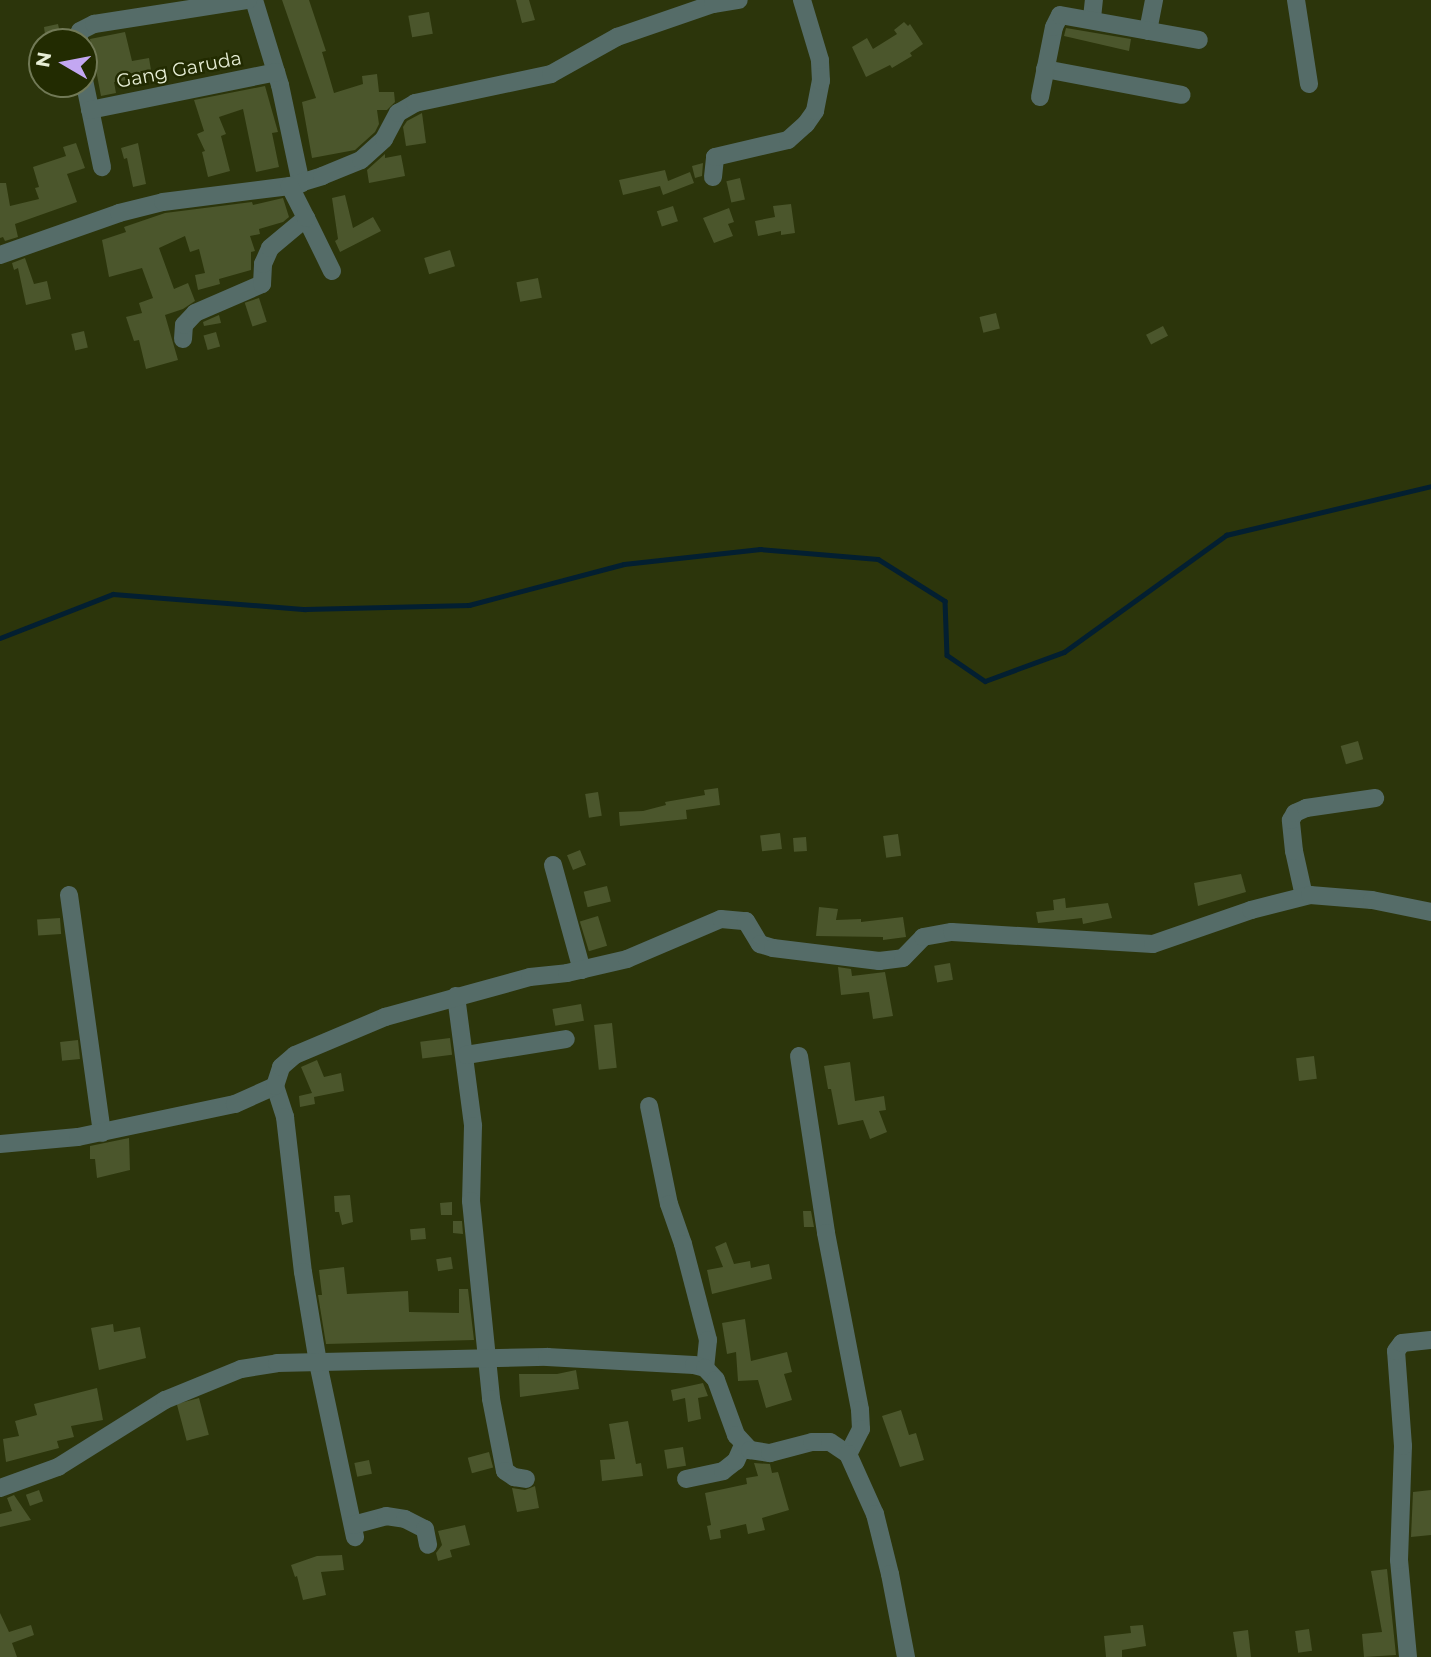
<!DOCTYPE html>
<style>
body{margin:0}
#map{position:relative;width:1431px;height:1657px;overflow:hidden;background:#2c350b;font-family:Montserrat,sans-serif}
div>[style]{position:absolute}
.stream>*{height:4.5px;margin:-2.25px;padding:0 2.25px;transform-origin:2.25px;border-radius:2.25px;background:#031f31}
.building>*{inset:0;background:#4b562c;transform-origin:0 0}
.minor>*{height:18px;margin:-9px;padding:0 9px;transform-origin:9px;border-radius:9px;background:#556c68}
span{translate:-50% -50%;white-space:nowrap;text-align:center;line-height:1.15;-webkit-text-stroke:5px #222b01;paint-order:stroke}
.street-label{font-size:19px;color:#e7eed6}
.north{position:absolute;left:28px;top:28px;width:70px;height:70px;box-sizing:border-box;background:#222b01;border:2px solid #717956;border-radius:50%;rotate:280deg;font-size:19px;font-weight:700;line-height:28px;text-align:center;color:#e7eed6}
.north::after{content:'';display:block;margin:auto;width:24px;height:32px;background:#c3a7f2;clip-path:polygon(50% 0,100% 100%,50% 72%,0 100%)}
</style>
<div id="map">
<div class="stream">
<div style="left:0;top:638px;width:121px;rotate:-21.3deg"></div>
<div style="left:113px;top:594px;width:193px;rotate:4.5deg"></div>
<div style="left:305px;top:609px;width:164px;rotate:-1.4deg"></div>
<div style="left:469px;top:605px;width:160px;rotate:-14.8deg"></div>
<div style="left:624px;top:564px;width:137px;rotate:-6.3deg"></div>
<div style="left:760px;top:549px;width:118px;rotate:4.8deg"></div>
<div style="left:878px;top:559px;width:79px;rotate:32.1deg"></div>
<div style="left:945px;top:601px;width:54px;rotate:87.9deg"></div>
<div style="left:947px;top:655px;width:46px;rotate:34.4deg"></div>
<div style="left:985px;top:681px;width:84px;rotate:-20.2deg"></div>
<div style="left:1064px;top:652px;width:200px;rotate:-35.8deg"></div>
<div style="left:1226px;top:535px;width:211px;rotate:-13.4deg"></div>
</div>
<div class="building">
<div style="clip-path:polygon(282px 0,309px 0,326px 51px,322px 52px,334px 93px,363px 84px,362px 76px,377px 74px,379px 92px,394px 92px,395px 102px,387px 110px,377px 110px,379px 124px,375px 132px,355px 150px,312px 158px,302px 102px,316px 98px)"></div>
<div style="clip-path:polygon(516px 0,529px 0,535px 20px,522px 23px)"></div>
<div style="left:429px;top:12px;width:22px;height:21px;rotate:80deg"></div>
<div style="clip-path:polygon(904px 22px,908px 26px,910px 24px,923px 44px,910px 53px,912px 56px,892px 68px,890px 65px,866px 77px,852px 47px,867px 38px,873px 49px,897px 34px,894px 30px)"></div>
<div style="clip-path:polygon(58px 24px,62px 42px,46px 42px,44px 27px)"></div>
<div style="clip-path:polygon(1066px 28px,1131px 39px,1129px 51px,1064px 36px)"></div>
<div style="clip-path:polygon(125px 32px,132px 61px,149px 58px,152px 76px,114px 82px,116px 93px,101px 96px,90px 39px)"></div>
<div style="clip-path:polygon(265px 86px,278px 132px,272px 133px,279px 167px,256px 172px,243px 109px,219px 117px,226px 134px,221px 136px,230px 171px,208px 177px,202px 152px,205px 151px,197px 134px,204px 131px,194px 100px)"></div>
<div style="clip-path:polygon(422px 113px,426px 143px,406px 146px,403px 127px,407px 121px)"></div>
<div style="clip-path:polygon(76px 143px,85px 168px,67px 174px,77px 202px,15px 224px,18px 237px,5px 241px,3px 237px,0 238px,0 183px,6px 183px,10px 206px,39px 199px,35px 188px,39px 187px,33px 167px,66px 156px,63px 147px)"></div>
<div style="clip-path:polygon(138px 143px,146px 184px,133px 187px,127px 158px,124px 159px,121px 148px)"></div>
<div style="clip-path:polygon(385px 154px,385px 158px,401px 155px,405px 176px,369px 183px,367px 170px)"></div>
<div style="clip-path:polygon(703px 163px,702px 176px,695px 178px,692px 166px)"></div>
<div style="clip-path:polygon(665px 170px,668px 181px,690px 172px,694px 183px,663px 195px,660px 186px,623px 195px,619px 180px)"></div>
<div style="left:740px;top:178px;width:22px;height:14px;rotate:77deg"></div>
<div style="clip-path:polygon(345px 195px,353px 228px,373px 217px,381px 231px,340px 252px,335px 241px,338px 239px,332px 198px)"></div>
<div style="clip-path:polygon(283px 198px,289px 217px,283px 222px,259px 229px,260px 234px,250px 236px,255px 251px,251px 252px,251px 270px,219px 279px,220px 284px,198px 290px,195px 275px,205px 273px,199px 249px,190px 252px,185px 236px,159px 248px,174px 289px,188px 283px,195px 301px,183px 309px,165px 315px,178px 360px,146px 369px,139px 340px,134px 341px,126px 317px,142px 313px,139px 303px,153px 298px,142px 268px,109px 277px,102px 240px,126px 232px,124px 227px,165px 213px,252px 202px,253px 205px)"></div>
<div style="clip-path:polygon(791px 204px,795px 233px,781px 235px,781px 231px,758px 236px,755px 221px,775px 217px,773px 206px)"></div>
<div style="left:673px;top:206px;width:16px;height:17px;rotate:72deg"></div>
<div style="clip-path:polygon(729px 208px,734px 222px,728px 224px,733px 236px,714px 243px,703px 218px)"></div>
<div style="left:450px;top:250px;width:17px;height:27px;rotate:73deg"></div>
<div style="clip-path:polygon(25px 258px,34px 284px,47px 281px,51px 299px,26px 305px,18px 268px,14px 270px,12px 263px)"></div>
<div style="left:538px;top:278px;width:20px;height:22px;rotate:79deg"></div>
<div style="left:259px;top:298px;width:25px;height:15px;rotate:72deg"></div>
<div style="left:996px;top:313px;width:16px;height:17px;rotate:76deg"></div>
<div style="clip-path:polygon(219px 315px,221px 323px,204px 326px,203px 322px)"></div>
<div style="left:1163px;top:326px;width:11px;height:19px;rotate:63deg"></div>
<div style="left:84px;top:331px;width:17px;height:13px;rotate:77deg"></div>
<div style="left:216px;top:332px;width:15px;height:13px;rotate:74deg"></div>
<div style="left:1358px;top:741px;width:19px;height:18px;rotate:74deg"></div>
<div style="clip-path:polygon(718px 788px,720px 805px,686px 810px,687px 819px,620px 826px,619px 812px,643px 811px,666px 805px,665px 802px,705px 795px,704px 790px)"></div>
<div style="left:598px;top:792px;width:24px;height:13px;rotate:81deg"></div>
<div style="left:780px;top:833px;width:16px;height:20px;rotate:83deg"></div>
<div style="left:898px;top:834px;width:22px;height:15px;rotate:82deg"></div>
<div style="left:806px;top:837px;width:14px;height:13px;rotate:86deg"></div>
<div style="left:580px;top:850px;width:16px;height:14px;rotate:68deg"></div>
<div style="clip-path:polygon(1241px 874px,1246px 892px,1198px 906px,1194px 883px)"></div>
<div style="left:607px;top:886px;width:16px;height:24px;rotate:76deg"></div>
<div style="clip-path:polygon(1065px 898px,1066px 908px,1108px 903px,1112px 918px,1083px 924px,1082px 918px,1038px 923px,1036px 912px,1054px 910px,1053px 900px)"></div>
<div style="clip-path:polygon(819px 907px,838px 909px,836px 920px,861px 919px,861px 922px,903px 917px,906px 937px,883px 940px,883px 937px,816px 936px)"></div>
<div style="left:598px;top:916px;width:31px;height:19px;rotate:73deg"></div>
<div style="left:60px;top:918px;width:16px;height:23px;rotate:86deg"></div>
<div style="left:950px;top:963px;width:17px;height:16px;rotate:80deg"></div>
<div style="clip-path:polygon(838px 967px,851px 969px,852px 976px,885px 972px,893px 1016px,873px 1019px,869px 992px,841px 995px)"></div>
<div style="left:581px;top:1004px;width:17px;height:29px;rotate:80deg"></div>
<div style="left:612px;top:1023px;width:45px;height:18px;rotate:84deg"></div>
<div style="left:450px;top:1038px;width:17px;height:30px;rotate:83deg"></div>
<div style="left:78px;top:1040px;width:19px;height:18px;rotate:84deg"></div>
<div style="left:1314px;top:1056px;width:23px;height:18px;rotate:83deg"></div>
<div style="clip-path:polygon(317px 1060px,324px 1077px,341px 1073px,344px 1091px,314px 1097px,315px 1104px,300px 1107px,299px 1096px,312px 1093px,301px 1067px)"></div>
<div style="clip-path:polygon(850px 1062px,855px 1101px,884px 1096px,886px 1110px,879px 1111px,887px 1132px,870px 1139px,863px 1120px,838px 1125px,831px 1089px,828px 1089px,824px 1066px)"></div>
<div style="clip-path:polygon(129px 1138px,130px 1170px,97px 1178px,95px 1159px,90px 1159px,90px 1146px)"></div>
<div style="clip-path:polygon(350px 1195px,353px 1222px,342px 1225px,339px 1212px,335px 1212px,334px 1196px)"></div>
<div style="clip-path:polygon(452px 1202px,452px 1215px,441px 1215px,440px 1203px)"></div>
<div style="clip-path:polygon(803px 1211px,811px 1211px,814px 1227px,804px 1227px)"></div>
<div style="clip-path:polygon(453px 1221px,462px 1221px,463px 1234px,453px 1233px)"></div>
<div style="left:425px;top:1228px;width:11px;height:15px;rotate:85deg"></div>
<div style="clip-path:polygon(726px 1242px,734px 1264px,750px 1261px,751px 1268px,769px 1264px,772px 1279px,712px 1294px,707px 1270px,723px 1267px,715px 1247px)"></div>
<div style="left:451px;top:1257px;width:12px;height:15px;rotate:81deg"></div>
<div style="clip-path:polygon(344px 1267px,347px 1294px,408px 1291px,409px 1312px,459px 1313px,459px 1289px,468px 1289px,474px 1340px,326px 1344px,318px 1295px,322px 1295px,319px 1270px)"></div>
<div style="clip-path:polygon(745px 1319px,751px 1361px,787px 1352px,792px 1372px,784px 1374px,792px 1400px,766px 1408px,758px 1380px,738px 1381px,736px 1352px,727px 1354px,722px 1323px)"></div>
<div style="clip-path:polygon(113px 1324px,114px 1332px,140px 1327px,146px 1358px,99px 1370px,91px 1328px)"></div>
<div style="clip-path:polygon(576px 1370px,579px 1389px,520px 1397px,519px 1374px,557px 1374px)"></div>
<div style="clip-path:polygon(703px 1383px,708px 1396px,698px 1398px,701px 1419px,688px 1422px,685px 1398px,673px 1401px,671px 1390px)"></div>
<div style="clip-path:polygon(97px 1388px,103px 1420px,71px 1426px,74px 1437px,57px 1441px,59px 1448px,6px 1462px,3px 1439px,19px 1436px,15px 1421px,37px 1415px,34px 1404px)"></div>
<div style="left:199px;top:1398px;width:38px;height:23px;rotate:75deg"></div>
<div style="clip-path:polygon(901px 1410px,909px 1435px,916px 1433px,924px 1460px,900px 1467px,882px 1416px)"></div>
<div style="clip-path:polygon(628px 1421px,636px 1464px,641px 1463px,643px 1476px,602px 1481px,600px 1460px,615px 1459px,609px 1424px)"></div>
<div style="left:683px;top:1447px;width:19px;height:19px;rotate:81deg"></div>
<div style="left:489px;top:1452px;width:16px;height:22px;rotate:75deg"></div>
<div style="left:369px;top:1460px;width:14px;height:15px;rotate:78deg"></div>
<div style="clip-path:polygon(754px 1463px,770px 1464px,772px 1473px,778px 1472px,789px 1510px,762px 1518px,765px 1530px,748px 1534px,746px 1524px,720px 1530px,721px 1538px,710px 1540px,707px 1526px,711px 1525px,705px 1493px,747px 1484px,746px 1478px,758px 1476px)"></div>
<div style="clip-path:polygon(535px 1486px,539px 1508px,517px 1512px,512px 1488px,525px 1490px)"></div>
<div style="left:39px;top:1490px;width:12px;height:14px;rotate:70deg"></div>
<div style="clip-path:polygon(1431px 1490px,1431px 1535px,1411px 1537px,1413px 1492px)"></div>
<div style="clip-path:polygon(14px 1495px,31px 1520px,0 1527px,0 1514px,12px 1511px,7px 1498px)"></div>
<div style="clip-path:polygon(465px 1525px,470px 1545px,450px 1550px,452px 1557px,438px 1561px,436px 1553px,442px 1545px,438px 1531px)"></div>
<div style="clip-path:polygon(342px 1555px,344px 1570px,321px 1572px,326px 1595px,303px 1600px,297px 1576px,295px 1577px,291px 1565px,317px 1556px)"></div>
<div style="clip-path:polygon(1387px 1569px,1396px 1655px,1364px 1657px,1362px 1634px,1382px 1632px,1371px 1571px)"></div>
<div style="clip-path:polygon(0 1613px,9px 1632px,31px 1625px,34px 1635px,12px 1643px,17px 1657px,0 1657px)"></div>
<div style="clip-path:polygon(1143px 1625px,1146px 1646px,1122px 1650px,1122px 1657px,1106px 1657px,1104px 1636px,1131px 1633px,1130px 1626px)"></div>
<div style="left:1309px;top:1629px;width:22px;height:14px;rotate:82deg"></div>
<div style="clip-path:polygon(1248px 1630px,1251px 1657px,1237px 1657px,1233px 1632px)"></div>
</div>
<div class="minor">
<div style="left:254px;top:0;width:89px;rotate:73deg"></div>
<div style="left:280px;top:85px;width:101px;rotate:78deg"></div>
<div style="left:1296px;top:0;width:85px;rotate:81.2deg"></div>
<div style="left:1092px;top:18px;width:18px;rotate:-84deg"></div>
<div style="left:1148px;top:31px;width:32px;rotate:-79deg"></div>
<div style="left:78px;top:42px;width:11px;rotate:-80deg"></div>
<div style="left:80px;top:31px;width:16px;rotate:-27deg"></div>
<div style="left:94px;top:24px;width:156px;rotate:-8.9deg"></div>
<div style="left:1045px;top:69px;width:139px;rotate:10.7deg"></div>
<div style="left:84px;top:80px;width:89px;rotate:78.3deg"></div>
<div style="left:1040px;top:97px;width:71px;rotate:-78.7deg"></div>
<div style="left:1054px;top:27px;width:13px;rotate:-63deg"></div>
<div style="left:1060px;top:15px;width:141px;rotate:10.2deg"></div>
<div style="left:90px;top:110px;width:190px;rotate:-11.5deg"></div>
<div style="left:713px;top:177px;width:20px;rotate:-84deg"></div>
<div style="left:715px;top:157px;width:75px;rotate:-13.1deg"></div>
<div style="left:788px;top:140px;width:24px;rotate:-42deg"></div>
<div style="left:806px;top:124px;width:16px;rotate:-55deg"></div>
<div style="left:815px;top:111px;width:31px;rotate:-79deg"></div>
<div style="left:821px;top:81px;width:21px;rotate:-93deg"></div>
<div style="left:820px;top:60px;width:63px;rotate:-106.7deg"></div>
<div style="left:306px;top:218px;width:59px;rotate:63.9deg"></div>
<div style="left:0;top:255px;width:126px;rotate:-19.4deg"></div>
<div style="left:119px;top:213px;width:45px;rotate:-14deg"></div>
<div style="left:163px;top:202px;width:128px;rotate:-7.2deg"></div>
<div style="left:290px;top:186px;width:34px;rotate:-17deg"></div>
<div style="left:322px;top:176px;width:42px;rotate:-22.3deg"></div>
<div style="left:361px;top:160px;width:31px;rotate:-42deg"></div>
<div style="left:384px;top:139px;width:30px;rotate:-62deg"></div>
<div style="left:398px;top:113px;width:20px;rotate:-30deg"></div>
<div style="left:415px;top:103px;width:139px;rotate:-12deg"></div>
<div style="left:551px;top:74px;width:76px;rotate:-29.3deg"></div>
<div style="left:617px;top:37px;width:102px;rotate:-19deg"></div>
<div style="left:713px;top:4px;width:26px;rotate:-9deg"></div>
<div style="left:183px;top:339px;width:14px;rotate:-86deg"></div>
<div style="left:184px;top:325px;width:16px;rotate:-47deg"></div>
<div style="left:195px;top:313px;width:73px;rotate:-23.4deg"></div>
<div style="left:262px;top:284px;width:20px;rotate:-87deg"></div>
<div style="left:263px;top:264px;width:17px;rotate:-66deg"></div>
<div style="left:270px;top:248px;width:47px;rotate:-39.8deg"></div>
<div style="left:306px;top:218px;width:36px;rotate:-117deg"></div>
<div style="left:553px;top:865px;width:109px;rotate:74.6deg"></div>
<div style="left:69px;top:895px;width:240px;rotate:82.1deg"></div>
<div style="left:1304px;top:896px;width:46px;rotate:-102.5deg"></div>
<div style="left:1294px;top:851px;width:31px;rotate:-96deg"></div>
<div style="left:1291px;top:820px;width:8px;rotate:-60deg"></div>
<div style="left:1295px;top:813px;width:12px;rotate:-24deg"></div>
<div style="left:1306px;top:808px;width:70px;rotate:-8.2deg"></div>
<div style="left:456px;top:996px;width:131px;rotate:82.5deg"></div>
<div style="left:473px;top:1126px;width:75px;rotate:91.5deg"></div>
<div style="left:471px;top:1201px;width:199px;rotate:84.2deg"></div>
<div style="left:491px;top:1399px;width:73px;rotate:79deg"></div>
<div style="left:505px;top:1471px;width:11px;rotate:34deg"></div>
<div style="left:514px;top:1477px;width:12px;rotate:9deg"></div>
<div style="left:466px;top:1055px;width:101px;rotate:-9.1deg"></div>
<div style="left:799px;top:1056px;width:179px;rotate:81.3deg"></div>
<div style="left:826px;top:1233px;width:180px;rotate:79.1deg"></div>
<div style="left:860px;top:1410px;width:19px;rotate:87deg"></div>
<div style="left:861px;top:1429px;width:28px;rotate:117deg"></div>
<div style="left:275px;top:1086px;width:33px;rotate:72deg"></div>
<div style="left:285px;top:1117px;width:156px;rotate:83.4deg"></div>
<div style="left:303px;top:1272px;width:92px;rotate:80.6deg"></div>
<div style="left:318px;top:1363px;width:178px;rotate:78deg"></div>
<div style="left:649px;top:1106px;width:100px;rotate:78.5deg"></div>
<div style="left:669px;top:1204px;width:42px;rotate:70.7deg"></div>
<div style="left:683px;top:1244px;width:99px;rotate:75.4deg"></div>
<div style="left:708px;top:1340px;width:28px;rotate:96deg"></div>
<div style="left:0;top:1144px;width:78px;rotate:-5.1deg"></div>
<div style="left:78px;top:1137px;width:160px;rotate:-11.9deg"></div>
<div style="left:235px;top:1104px;width:44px;rotate:-24.2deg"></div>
<div style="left:275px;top:1086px;width:20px;rotate:-72deg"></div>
<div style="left:281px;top:1067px;width:18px;rotate:-41deg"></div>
<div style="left:295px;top:1055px;width:98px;rotate:-22.9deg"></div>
<div style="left:385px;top:1017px;width:150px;rotate:-15.4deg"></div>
<div style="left:530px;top:977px;width:37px;rotate:-6deg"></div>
<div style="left:567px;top:973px;width:62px;rotate:-13.1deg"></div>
<div style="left:627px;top:959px;width:102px;rotate:-23.1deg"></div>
<div style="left:721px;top:919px;width:25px;rotate:5deg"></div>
<div style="left:746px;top:921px;width:27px;rotate:59deg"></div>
<div style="left:760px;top:944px;width:14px;rotate:17deg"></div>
<div style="left:773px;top:948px;width:107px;rotate:7deg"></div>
<div style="left:879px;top:961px;width:24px;rotate:-7deg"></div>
<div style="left:903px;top:958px;width:29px;rotate:-46deg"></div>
<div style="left:923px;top:937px;width:29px;rotate:-10deg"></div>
<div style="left:952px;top:932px;width:201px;rotate:3.4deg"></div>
<div style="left:1153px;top:944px;width:104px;rotate:-19.1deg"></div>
<div style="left:1251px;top:910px;width:61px;rotate:-14.3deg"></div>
<div style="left:1310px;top:895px;width:62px;rotate:4.6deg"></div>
<div style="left:1372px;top:900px;width:60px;rotate:11.5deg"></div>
<div style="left:686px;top:1479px;width:38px;rotate:-12deg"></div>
<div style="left:723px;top:1471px;width:16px;rotate:-38deg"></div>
<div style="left:736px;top:1461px;width:17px;rotate:-66deg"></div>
<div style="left:0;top:1488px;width:62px;rotate:-19.9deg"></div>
<div style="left:58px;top:1467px;width:126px;rotate:-32.1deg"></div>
<div style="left:165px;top:1400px;width:82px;rotate:-22.2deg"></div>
<div style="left:241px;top:1369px;width:36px;rotate:-9deg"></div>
<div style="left:277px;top:1363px;width:270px;rotate:-1.3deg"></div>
<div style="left:547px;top:1357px;width:147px;rotate:3.1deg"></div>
<div style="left:694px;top:1365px;width:11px;rotate:15deg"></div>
<div style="left:705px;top:1368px;width:16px;rotate:47deg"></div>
<div style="left:716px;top:1380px;width:59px;rotate:70deg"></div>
<div style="left:736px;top:1435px;width:21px;rotate:47deg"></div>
<div style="left:750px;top:1450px;width:20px;rotate:9deg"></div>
<div style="left:770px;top:1453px;width:43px;rotate:-14.7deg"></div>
<div style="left:812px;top:1442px;width:18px"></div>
<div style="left:830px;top:1442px;width:22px;rotate:34deg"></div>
<div style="left:848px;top:1454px;width:66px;rotate:65.8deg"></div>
<div style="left:875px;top:1514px;width:62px;rotate:76deg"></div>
<div style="left:890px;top:1574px;width:85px;rotate:79.1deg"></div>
<div style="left:353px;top:1525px;width:34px;rotate:-15deg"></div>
<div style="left:386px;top:1516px;width:19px;rotate:9deg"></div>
<div style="left:405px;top:1519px;width:22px;rotate:27deg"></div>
<div style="left:425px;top:1529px;width:16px;rotate:79deg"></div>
<div style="left:1408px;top:1657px;width:97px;rotate:-95.3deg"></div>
<div style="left:1399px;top:1560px;width:114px;rotate:-88deg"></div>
<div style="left:1403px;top:1446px;width:95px;rotate:-94.2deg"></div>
<div style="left:1396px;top:1351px;width:10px;rotate:-53deg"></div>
<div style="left:1402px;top:1343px;width:29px;rotate:-6deg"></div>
</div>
<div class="street-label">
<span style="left:179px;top:70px;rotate:-11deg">Gang Garuda</span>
</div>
<div class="north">N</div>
</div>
